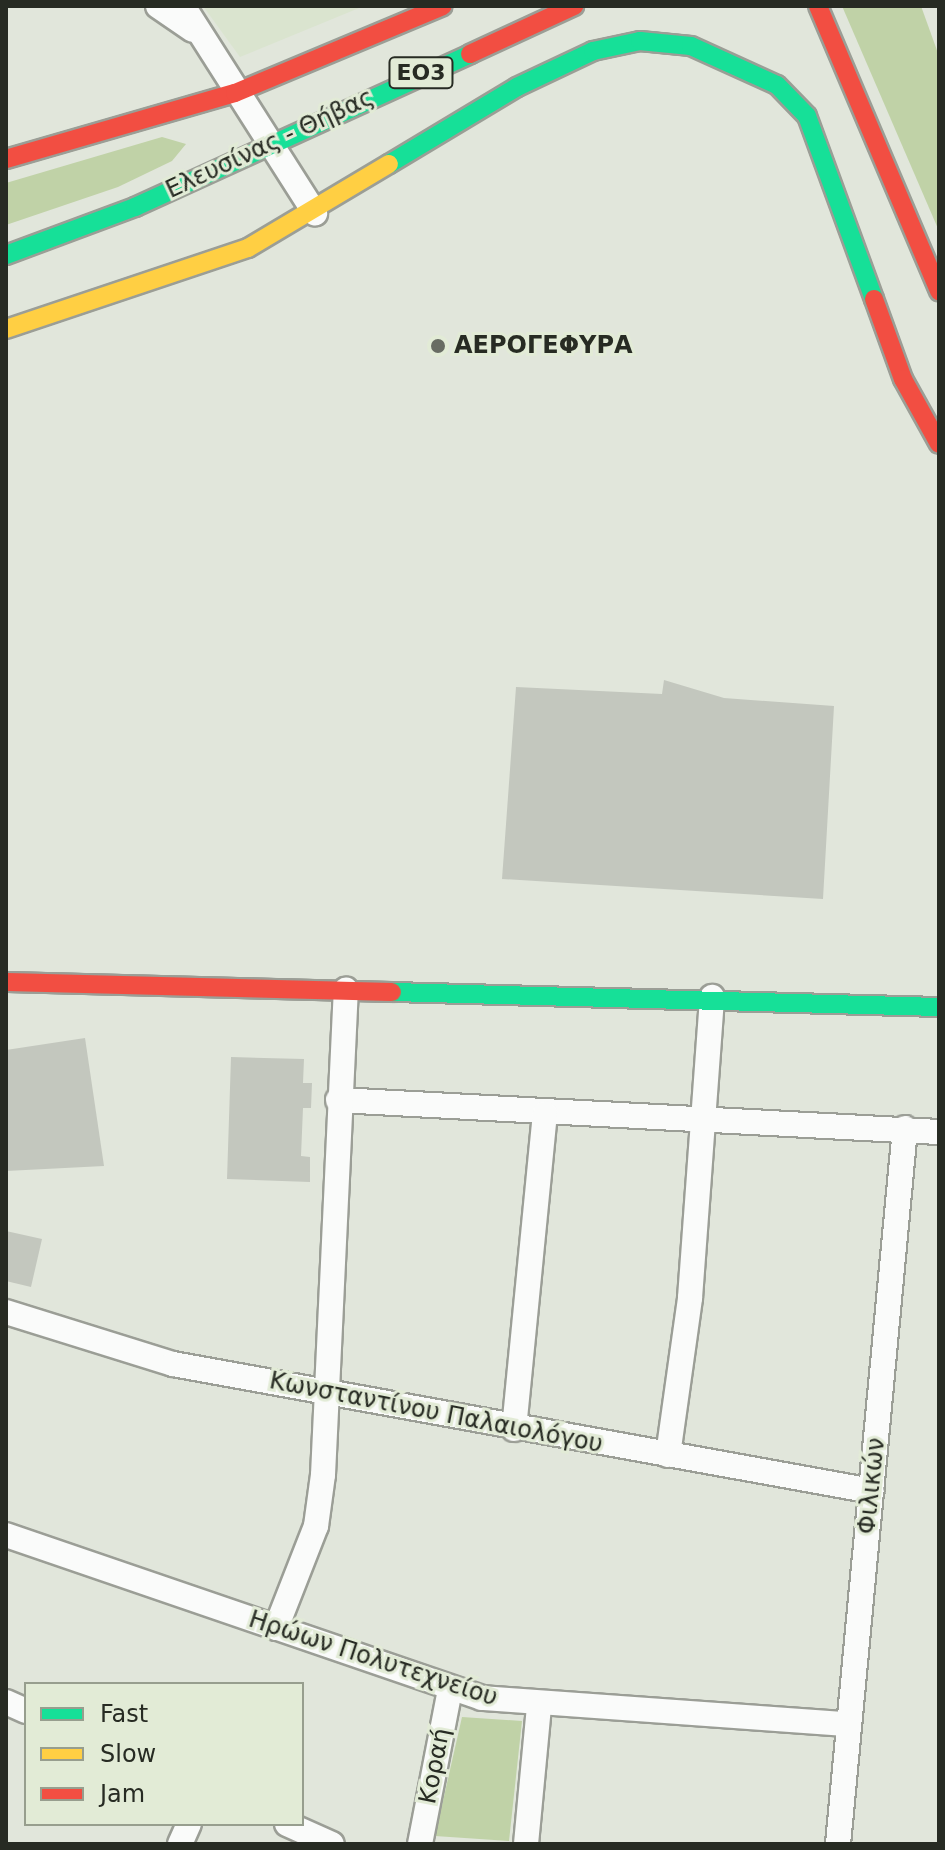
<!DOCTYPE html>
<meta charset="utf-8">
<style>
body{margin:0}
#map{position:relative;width:945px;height:1850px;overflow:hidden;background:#e1e6db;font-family:"DejaVu Sans",sans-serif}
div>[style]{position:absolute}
.built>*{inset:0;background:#dae4cf}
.green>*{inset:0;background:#c0d2a7}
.building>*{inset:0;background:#c3c7be}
.roads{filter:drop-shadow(2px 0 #9b9e96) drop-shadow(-2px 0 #9b9e96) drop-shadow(0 2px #9b9e96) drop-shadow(0 -2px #9b9e96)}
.street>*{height:24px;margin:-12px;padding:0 12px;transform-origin:12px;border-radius:12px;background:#fafbfa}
.fast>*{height:18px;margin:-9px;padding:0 9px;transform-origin:9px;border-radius:9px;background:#16e098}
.slow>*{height:18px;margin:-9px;padding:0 9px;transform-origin:9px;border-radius:9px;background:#ffcf43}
.jam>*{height:18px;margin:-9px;padding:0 9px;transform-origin:9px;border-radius:9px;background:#f24e42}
.dots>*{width:22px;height:22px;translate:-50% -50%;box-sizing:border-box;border:4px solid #e2ebd6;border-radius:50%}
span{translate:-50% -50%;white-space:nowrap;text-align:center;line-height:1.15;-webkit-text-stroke:6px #e2ebd6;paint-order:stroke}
.shield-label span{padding:2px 6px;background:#e2ebd6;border:2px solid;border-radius:6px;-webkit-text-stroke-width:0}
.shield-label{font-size:22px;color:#272b23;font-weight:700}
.street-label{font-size:24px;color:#272b23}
.poi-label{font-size:24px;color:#272b23;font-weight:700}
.left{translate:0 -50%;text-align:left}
.frame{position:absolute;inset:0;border:8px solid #272b23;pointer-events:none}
.legend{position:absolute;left:24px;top:1682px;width:280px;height:144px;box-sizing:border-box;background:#e2ebd6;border:2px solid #979e8e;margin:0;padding:10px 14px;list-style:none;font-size:24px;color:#272b23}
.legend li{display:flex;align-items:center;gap:16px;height:40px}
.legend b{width:40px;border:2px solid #979e8e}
</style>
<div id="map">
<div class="built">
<div style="clip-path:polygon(203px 6px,364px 6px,240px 57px)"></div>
</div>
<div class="green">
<div style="clip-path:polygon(842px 6px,921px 6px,939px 56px,939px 231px)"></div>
<div style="clip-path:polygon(162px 137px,186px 144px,172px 161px,118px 187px,6px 225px,6px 183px)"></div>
<div style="clip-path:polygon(462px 1717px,522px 1721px,509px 1841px,435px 1836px)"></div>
</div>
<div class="building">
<div style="clip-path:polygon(664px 680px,724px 698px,834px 706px,823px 899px,502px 879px,516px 687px,662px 694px)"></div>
<div style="clip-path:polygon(85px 1038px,104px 1166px,6px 1171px,6px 1050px)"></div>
<div style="clip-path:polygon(231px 1057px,304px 1059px,303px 1083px,312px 1083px,311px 1108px,303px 1108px,301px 1156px,310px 1157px,310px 1182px,227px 1179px)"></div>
<div style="clip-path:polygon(6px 1231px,42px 1239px,31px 1287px,6px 1281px)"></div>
</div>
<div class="roads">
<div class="street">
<div style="left:158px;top:6px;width:42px;rotate:34.4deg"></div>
<div style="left:183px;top:6px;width:246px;rotate:57.5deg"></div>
<div style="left:338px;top:1100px;width:602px;rotate:3.05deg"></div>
<div style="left:6px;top:1312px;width:175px;rotate:17.3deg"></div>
<div style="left:173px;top:1364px;width:710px;rotate:10.3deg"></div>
<div style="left:514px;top:1429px;width:317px;rotate:-84.4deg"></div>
<div style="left:668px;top:1455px;width:159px;rotate:-82deg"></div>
<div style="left:690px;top:1298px;width:302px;rotate:-85.8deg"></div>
<div style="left:6px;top:1535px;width:503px;rotate:18.9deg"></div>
<div style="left:482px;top:1698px;width:367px;rotate:4.1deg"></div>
<div style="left:276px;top:1628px;width:110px;rotate:-68.6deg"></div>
<div style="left:316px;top:1526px;width:51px;rotate:-82.2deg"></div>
<div style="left:323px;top:1475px;width:486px;rotate:-87.3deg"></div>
<div style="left:6px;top:1702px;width:22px;rotate:24deg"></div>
<div style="left:287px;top:1824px;width:49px;rotate:24deg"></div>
<div style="left:180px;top:1844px;width:22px;rotate:-66deg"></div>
<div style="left:420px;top:1844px;width:158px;rotate:-79deg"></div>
<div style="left:526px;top:1844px;width:139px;rotate:-84.6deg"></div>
<div style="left:838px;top:1844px;width:719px;rotate:-84.65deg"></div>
</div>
<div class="fast">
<div style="left:389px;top:164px;width:149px;rotate:-31deg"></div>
<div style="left:517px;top:87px;width:84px;rotate:-25.3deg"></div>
<div style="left:593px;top:51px;width:48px;rotate:-12deg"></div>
<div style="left:640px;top:41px;width:51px;rotate:5.6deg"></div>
<div style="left:691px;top:46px;width:94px;rotate:24.4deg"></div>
<div style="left:777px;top:85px;width:43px;rotate:45.9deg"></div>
<div style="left:807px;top:116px;width:195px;rotate:69.9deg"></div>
<div style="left:6px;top:255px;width:138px;rotate:-20.4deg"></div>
<div style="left:135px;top:207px;width:368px;rotate:-24.5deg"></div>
<div style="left:392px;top:992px;width:547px;rotate:1.57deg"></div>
</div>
<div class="slow">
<div style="left:6px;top:329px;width:255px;rotate:-18.5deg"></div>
<div style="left:248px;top:248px;width:164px;rotate:-30.8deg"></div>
</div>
<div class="jam">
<div style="left:818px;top:6px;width:310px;rotate:67deg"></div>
<div style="left:470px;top:54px;width:115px;rotate:-24.8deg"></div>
<div style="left:6px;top:159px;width:238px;rotate:-16.1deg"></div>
<div style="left:235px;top:93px;width:225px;rotate:-22.7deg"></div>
<div style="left:874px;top:299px;width:85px;rotate:70.1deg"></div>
<div style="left:903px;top:379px;width:74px;rotate:61deg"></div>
<div style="left:6px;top:982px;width:386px;rotate:1.5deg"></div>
</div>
</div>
<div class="dots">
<div style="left:438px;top:346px;background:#686c63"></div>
</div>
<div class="shield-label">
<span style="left:421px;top:73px">ΕΟ3</span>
</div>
<div class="street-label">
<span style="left:270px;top:144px;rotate:-25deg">Ελευσίνας - Θήβας</span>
<span style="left:436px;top:1413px;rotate:11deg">Κωνσταντίνου Παλαιολόγου</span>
<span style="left:872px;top:1486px;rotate:-84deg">Φιλικών</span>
<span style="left:373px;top:1659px;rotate:18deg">Ηρώων Πολυτεχνείου</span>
<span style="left:435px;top:1766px;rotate:-79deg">Κοραή</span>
</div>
<div class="poi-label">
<span class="left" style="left:454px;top:346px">ΑΕΡΟΓΕΦΥΡΑ</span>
</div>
<div class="frame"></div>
<ul class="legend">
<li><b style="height:10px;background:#16e098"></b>Fast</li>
<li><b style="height:10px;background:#ffcf43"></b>Slow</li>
<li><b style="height:10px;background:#f24e42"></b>Jam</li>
</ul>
</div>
